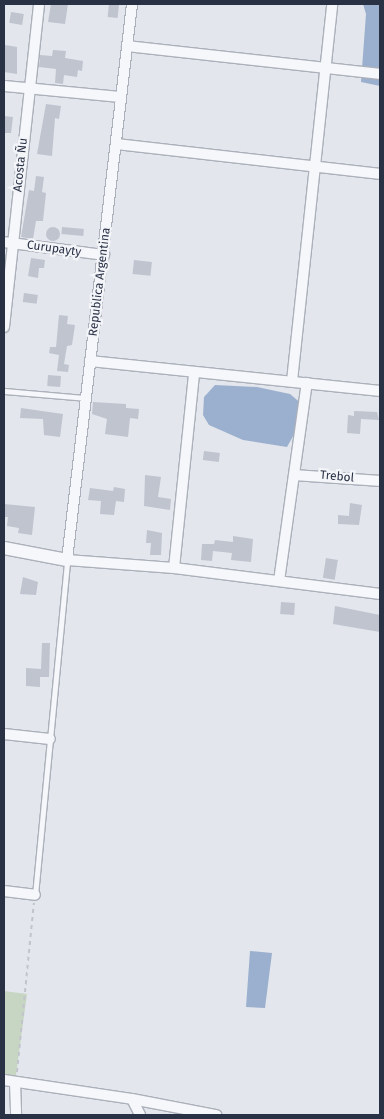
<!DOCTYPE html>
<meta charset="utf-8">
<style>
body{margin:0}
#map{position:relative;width:384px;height:1119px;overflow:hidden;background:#e3e6ec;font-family:"Fira Sans",sans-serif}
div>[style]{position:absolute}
.green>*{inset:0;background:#c7d6c3}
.water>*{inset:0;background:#9bb0ce}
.building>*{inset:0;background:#bfc4cf;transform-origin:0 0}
.round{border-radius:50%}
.path>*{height:2px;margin-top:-1px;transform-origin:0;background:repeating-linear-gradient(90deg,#c1c4cb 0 4px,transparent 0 8px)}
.roads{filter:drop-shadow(1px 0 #abb0ba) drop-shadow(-1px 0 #abb0ba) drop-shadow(0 1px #abb0ba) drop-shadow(0 -1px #abb0ba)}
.service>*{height:5px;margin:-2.5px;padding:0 2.5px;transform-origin:2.5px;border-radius:2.5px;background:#f6f7fa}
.minor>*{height:10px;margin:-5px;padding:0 5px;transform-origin:5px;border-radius:5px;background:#f6f7fa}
.tertiary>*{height:12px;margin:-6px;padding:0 6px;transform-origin:6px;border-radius:6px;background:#f6f7fa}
span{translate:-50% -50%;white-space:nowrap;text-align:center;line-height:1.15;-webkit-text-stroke:4.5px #f3f5f9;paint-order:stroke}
.street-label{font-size:12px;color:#293145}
.frame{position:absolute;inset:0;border:5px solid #293145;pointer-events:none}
</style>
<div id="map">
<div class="green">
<div style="clip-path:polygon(4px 991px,27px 994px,15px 1082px,4px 1080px)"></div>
</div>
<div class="water">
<div style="clip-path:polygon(363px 4px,380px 4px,380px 86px,361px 82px,366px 14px)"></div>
<div style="clip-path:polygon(215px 385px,257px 387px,290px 394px,303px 405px,296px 431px,287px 447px,243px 440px,209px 425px,203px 415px,204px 397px)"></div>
<div style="clip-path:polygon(250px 951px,272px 953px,265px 1008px,246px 1007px)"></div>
</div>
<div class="building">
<div style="clip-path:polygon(51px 4px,68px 4px,65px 24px,48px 22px)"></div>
<div style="left:109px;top:4px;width:10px;height:13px;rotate:6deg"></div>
<div style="left:11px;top:12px;width:13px;height:11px;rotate:9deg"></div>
<div style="clip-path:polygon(5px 45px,17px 47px,17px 74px,4px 72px)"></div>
<div style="clip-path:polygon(53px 50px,66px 51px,65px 58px,83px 61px,82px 71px,78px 70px,77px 77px,64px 75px,63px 84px,55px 83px,56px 69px,39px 67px,40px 55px,52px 56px)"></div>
<div style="clip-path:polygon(46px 104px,61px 106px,59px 119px,55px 118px,52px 156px,37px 154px)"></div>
<div style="clip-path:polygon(4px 116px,13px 117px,11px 133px,4px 133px)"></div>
<div style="clip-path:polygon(36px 176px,44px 177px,42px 192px,46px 193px,43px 221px,36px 221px,33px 239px,21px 237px,29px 190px,34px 191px)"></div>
<div style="left:62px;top:227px;width:22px;height:7px;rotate:5deg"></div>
<div class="round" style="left:46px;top:227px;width:14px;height:14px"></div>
<div style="clip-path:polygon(31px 258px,45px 260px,44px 268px,39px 268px,38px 278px,28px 276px)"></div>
<div style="left:134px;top:260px;width:18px;height:14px;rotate:6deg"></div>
<div style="left:24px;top:293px;width:14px;height:9px;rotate:8deg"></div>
<div style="clip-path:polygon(59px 315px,68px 316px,67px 324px,75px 325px,72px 345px,67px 346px,64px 364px,69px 365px,68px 372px,57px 371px,59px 355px,49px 353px,50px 347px,56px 347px)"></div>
<div style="left:48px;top:375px;width:13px;height:11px;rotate:4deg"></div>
<div style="clip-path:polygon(93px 402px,126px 404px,126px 408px,139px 409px,138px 419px,130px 418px,128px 437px,105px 434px,107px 419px,92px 414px)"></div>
<div style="clip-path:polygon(21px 408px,63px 414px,60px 437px,44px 435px,43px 419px,20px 418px)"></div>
<div style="clip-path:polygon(354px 411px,377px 412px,379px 420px,361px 419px,360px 434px,347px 433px,348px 415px,354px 416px)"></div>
<div style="left:204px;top:451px;width:16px;height:9px;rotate:7deg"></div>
<div style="clip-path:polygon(145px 475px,161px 477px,158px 497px,171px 499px,170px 510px,144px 506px)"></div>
<div style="clip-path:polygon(114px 487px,125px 489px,124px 502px,116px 501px,114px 515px,100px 514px,101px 501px,88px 500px,90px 488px,113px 491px)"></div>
<div style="clip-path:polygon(350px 503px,362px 505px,359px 525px,338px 524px,338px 515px,349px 516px)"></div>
<div style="clip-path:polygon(4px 504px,35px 507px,32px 535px,18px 533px,19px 528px,7px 526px,8px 517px,4px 517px)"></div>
<div style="clip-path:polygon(147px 530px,162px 533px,161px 555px,150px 555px,151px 543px,146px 543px)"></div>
<div style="clip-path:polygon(233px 536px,253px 539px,251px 562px,231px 560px,232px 553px,213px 551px,212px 561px,201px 560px,202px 544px,214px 544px,215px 540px,233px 542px)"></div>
<div style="left:326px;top:558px;width:12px;height:20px;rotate:9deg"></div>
<div style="clip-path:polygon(23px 577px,38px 582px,36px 595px,20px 594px)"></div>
<div style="left:281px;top:602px;width:14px;height:12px;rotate:4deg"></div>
<div style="clip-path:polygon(335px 606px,380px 615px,380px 632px,333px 624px)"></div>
<div style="clip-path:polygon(42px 643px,50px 643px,49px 677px,40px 677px,40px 687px,26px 686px,26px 668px,41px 669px)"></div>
</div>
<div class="path">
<div style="left:17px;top:1072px;width:170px;rotate:-84.3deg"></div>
</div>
<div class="roads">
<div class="service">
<div style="left:4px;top:391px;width:81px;rotate:4.9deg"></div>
<div style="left:35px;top:895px;width:337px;rotate:-84.5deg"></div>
</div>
<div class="minor">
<div style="left:132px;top:4px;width:560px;rotate:96.67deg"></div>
<div style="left:67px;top:560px;width:107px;rotate:4.3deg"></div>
<div style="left:174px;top:568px;width:208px;rotate:7.2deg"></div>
<div style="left:127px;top:46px;width:255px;rotate:6.3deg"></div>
<div style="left:4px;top:86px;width:117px;rotate:5.4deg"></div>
<div style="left:117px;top:144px;width:265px;rotate:6.5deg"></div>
<div style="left:4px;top:242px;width:101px;rotate:7.4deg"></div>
<div style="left:4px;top:327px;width:325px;rotate:-83.8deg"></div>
<div style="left:90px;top:361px;width:292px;rotate:5.9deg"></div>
<div style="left:292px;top:381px;width:379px;rotate:-83.9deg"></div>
<div style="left:295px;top:475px;width:85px;rotate:4deg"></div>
<div style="left:174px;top:568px;width:196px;rotate:-84.1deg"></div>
<div style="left:279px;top:581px;width:200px;rotate:-82deg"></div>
<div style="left:4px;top:734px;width:46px;rotate:6.2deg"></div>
<div style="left:4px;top:891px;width:31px;rotate:7deg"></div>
<div style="left:4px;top:1080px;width:129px;rotate:8.4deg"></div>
<div style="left:132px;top:1099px;width:18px;rotate:63deg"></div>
<div style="left:15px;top:1082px;width:33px;rotate:88deg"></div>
<div style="left:132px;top:1099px;width:86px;rotate:10.8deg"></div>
</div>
<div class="tertiary">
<div style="left:4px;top:548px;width:64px;rotate:10.8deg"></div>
</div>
</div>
<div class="street-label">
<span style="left:21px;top:165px;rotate:-84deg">Acosta Ñu</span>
<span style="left:54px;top:249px;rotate:8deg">Curupayty</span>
<span style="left:100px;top:282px;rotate:-83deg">Republica Argentina</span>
<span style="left:337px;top:477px;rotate:5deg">Trebol</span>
</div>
<div class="frame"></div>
</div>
